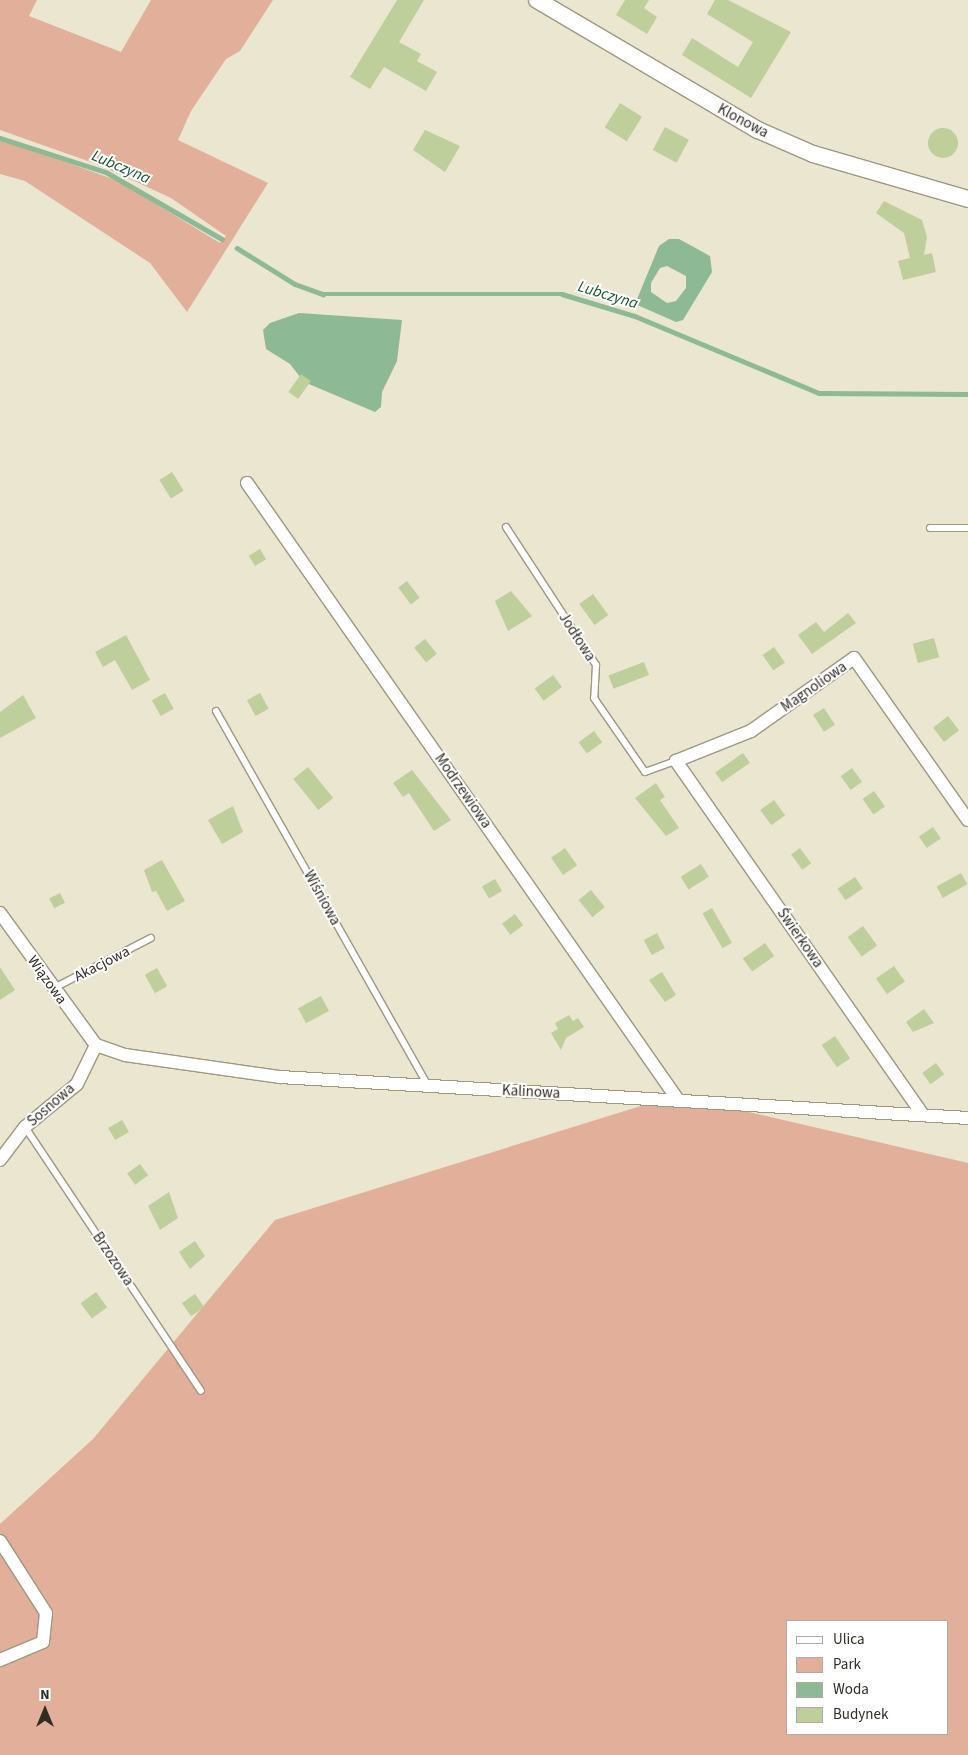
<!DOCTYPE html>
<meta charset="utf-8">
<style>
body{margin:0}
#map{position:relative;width:968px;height:1755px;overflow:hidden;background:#ebe6cf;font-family:"Source Sans 3",sans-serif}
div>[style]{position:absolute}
.green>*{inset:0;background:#e2af9a}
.water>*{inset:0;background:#8db994}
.stream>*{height:4.5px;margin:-2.25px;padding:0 2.25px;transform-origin:2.25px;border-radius:2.25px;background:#8db994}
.building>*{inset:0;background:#becf9b;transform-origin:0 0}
.round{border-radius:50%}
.roads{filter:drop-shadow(1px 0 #9c9882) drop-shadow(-1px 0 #9c9882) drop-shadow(0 1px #9c9882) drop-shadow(0 -1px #9c9882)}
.service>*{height:6px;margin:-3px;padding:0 3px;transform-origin:3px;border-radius:3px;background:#fff}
.minor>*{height:12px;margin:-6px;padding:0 6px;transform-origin:6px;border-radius:6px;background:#fff}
.tertiary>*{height:16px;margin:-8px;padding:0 8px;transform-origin:8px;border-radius:8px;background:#fff}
span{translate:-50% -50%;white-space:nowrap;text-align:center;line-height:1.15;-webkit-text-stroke:4px #fff;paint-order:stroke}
.street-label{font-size:15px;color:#2f2d24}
.water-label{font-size:16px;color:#125627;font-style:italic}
.legend{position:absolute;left:786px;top:1620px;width:162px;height:115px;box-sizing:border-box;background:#fff;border:1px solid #acaba7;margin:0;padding:6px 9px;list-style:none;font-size:15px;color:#2f2d24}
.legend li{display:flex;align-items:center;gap:10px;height:25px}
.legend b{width:25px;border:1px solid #acaba7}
.north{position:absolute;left:20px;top:1685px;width:50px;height:50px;-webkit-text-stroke:4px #fff;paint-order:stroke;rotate:0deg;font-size:14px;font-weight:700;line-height:20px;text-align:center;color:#2f2d24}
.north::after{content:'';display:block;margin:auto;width:18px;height:22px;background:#2f2d24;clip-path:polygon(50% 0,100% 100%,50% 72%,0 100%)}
</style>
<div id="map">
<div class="green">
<div style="clip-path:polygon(0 0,37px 0,29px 16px,121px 52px,151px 0,273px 0,240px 51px,226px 59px,191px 111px,178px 140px,268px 183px,187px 312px,150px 263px,25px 181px,0 174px,0 138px,118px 181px,220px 243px,226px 236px,171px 198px,102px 166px,0 130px)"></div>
<div style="clip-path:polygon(evenodd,676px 1095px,968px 1163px,968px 1755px,0 1755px,0 1524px,93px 1439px,275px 1220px,676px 1095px,787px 1621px,947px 1621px,947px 1734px,787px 1734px,787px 1621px)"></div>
</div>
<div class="water">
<div style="clip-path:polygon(evenodd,669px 239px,679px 239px,710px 256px,712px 272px,683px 320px,676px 322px,635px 304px,659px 246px,669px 239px,667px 266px,686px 276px,686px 288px,676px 301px,667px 303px,651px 292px,651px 283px,660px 268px,667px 266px)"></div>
<div style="clip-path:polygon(299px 313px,402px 320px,397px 361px,382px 392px,381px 407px,375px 412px,304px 382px,290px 364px,266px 349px,263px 330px,270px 323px)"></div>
</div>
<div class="stream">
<div style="left:0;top:138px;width:111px;rotate:17.8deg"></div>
<div style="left:106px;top:172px;width:134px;rotate:30deg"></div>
<div style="left:237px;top:248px;width:68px;rotate:31.8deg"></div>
<div style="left:295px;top:284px;width:30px;rotate:20deg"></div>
<div style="left:323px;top:294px;width:239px"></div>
<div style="left:562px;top:294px;width:76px;rotate:16.8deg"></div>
<div style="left:635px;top:316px;width:199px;rotate:22.7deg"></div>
<div style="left:819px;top:393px;width:149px;rotate:0.4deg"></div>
</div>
<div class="building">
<div style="clip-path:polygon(397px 0,424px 0,399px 42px,421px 54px,417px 61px,437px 72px,426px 91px,384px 67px,370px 89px,350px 77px)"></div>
<div style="clip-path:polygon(625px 0,649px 0,644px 8px,657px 17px,647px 34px,616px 15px)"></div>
<div style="clip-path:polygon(715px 0,728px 0,791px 32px,751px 98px,682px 55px,692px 38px,738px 67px,753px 42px,707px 14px)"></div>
<div style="left:620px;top:103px;width:26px;height:29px;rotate:32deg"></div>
<div style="left:665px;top:127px;width:27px;height:26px;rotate:28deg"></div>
<div class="round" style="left:928px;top:128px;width:30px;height:30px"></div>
<div style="clip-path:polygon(425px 130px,460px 146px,445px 172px,413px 150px)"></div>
<div style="clip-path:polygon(884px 201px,922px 220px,927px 237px,924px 255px,932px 253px,936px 272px,903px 280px,898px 261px,910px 258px,904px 233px,876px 213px)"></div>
<div style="left:301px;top:374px;width:12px;height:22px;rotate:35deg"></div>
<div style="left:172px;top:472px;width:22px;height:15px;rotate:58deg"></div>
<div style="left:260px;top:549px;width:12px;height:13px;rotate:59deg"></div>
<div style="left:407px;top:581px;width:21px;height:11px;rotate:53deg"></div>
<div style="clip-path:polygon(511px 591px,532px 616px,508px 631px,495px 601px)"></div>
<div style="left:593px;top:594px;width:26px;height:17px;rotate:54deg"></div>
<div style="clip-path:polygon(848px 613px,856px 623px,812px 654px,798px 635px,816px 622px,824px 632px)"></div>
<div style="clip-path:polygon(126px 635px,150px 680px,132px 690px,115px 660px,103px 667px,95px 652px)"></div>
<div style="left:934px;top:638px;width:20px;height:22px;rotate:75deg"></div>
<div style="left:425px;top:639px;width:19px;height:14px;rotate:51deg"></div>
<div style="left:774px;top:647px;width:19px;height:14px;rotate:55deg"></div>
<div style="left:644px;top:662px;width:14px;height:38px;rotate:69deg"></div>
<div style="left:553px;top:675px;width:15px;height:23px;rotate:53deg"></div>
<div style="left:165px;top:693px;width:18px;height:15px;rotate:61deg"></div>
<div style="left:260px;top:693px;width:18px;height:15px;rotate:61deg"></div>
<div style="clip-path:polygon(23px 695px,36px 718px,0 738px,0 712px)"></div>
<div style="left:824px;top:708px;width:20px;height:13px;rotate:57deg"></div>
<div style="left:948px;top:716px;width:18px;height:19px;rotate:52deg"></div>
<div style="left:594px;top:731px;width:14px;height:19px;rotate:54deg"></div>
<div style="left:743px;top:753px;width:12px;height:34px;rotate:55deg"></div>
<div style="left:308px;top:767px;width:40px;height:19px;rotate:51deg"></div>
<div style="left:852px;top:768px;width:17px;height:14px;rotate:54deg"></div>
<div style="clip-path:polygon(412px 770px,451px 820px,434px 831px,409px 793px,403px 797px,393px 783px)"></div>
<div style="clip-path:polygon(656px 783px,665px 797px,660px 800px,679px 828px,666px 836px,635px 798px)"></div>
<div style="left:874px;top:791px;width:19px;height:14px;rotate:55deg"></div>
<div style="left:774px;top:800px;width:19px;height:17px;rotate:54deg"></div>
<div style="clip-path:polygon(233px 806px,243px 832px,222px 844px,208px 820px)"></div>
<div style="left:933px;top:827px;width:14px;height:17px;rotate:56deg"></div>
<div style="left:565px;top:848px;width:21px;height:17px;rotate:55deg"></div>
<div style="left:800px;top:848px;width:19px;height:11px;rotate:54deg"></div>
<div style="clip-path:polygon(162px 860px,185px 901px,167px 911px,156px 891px,152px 892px,144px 870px)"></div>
<div style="left:701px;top:864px;width:15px;height:24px;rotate:58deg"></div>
<div style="left:961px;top:873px;width:13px;height:28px;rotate:61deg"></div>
<div style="left:855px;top:877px;width:14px;height:21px;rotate:56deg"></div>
<div style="left:495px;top:879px;width:14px;height:15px;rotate:60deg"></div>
<div style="left:591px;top:890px;width:22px;height:16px;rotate:51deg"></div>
<div style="left:60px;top:893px;width:11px;height:12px;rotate:63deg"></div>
<div style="left:712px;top:908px;width:40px;height:11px;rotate:60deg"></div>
<div style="left:515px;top:914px;width:14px;height:16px;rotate:54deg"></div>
<div style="left:863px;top:926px;width:24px;height:19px;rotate:54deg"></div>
<div style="left:657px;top:933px;width:17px;height:15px;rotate:62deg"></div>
<div style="left:765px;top:943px;width:16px;height:27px;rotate:55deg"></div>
<div style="left:894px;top:966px;width:19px;height:22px;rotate:55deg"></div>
<div style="clip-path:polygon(0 967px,15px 990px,0 1000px)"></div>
<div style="left:157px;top:968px;width:21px;height:14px;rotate:61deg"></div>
<div style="clip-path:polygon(662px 972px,676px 995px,665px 1002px,649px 980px)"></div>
<div style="left:321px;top:996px;width:17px;height:26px;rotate:62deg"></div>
<div style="clip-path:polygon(924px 1009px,934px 1023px,913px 1032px,906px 1022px)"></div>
<div style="clip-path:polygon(569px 1015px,573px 1021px,578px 1018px,584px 1027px,566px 1038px,561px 1050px,551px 1033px,558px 1029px,555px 1023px)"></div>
<div style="left:835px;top:1036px;width:27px;height:16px;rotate:56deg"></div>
<div style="left:936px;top:1063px;width:14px;height:17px;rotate:54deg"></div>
<div style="left:122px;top:1120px;width:14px;height:16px;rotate:60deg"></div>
<div style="left:140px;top:1164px;width:14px;height:16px;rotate:54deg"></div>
<div style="clip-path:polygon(169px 1192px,178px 1218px,160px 1230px,148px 1206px)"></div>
<div style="clip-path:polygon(195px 1241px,205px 1256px,190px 1269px,179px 1252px)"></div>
<div style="left:96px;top:1292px;width:19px;height:19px;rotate:54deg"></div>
<div style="left:195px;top:1294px;width:16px;height:16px;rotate:55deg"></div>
</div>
<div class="roads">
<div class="service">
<div style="left:506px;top:527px;width:165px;rotate:56.9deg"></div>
<div style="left:596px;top:665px;width:33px;rotate:93deg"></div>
<div style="left:594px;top:698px;width:90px;rotate:55.4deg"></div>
<div style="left:645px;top:772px;width:33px;rotate:-20deg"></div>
<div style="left:930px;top:528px;width:38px"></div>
<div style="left:216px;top:711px;width:431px;rotate:60.5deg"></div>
<div style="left:54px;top:988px;width:109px;rotate:-27.3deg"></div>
<div style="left:25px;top:1127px;width:317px;rotate:56.3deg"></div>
</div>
<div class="minor">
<div style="left:247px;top:483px;width:753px;rotate:55.06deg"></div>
<div style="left:0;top:913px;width:163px;rotate:54deg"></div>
<div style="left:96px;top:1045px;width:31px;rotate:19deg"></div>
<div style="left:125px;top:1055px;width:157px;rotate:8.1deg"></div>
<div style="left:280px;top:1077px;width:689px;rotate:3.41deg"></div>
<div style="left:923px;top:1115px;width:432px;rotate:-124.9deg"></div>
<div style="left:676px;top:761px;width:81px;rotate:-21.8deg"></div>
<div style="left:751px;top:731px;width:126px;rotate:-35.3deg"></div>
<div style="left:854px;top:658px;width:198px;rotate:54.9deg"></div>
<div style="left:0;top:1160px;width:41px;rotate:-52.9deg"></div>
<div style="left:25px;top:1127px;width:67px;rotate:-39.6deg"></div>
<div style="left:77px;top:1084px;width:43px;rotate:-64deg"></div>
<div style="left:0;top:1541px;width:85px;rotate:57.4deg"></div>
<div style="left:46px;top:1613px;width:29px;rotate:96deg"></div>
<div style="left:43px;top:1642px;width:47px;rotate:157.3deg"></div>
</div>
<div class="tertiary">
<div style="left:537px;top:0;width:256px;rotate:30.5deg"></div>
<div style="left:758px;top:130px;width:60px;rotate:23.6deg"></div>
<div style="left:813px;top:154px;width:161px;rotate:16.2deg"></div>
</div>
</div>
<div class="street-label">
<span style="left:743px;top:121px;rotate:28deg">Klonowa</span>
<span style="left:577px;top:637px;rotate:57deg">Jodłowa</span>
<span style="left:814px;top:687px;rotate:-35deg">Magnoliowa</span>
<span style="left:463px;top:791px;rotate:55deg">Modrzewiowa</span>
<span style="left:322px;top:898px;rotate:61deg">Wiśniowa</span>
<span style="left:800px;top:938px;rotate:55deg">Świerkowa</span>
<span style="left:102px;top:964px;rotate:-27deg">Akacjowa</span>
<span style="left:47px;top:980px;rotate:54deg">Wiązowa</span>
<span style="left:531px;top:1092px;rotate:3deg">Kalinowa</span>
<span style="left:51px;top:1105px;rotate:-41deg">Sosnowa</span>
<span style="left:113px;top:1259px;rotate:56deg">Brzozowa</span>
</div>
<div class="water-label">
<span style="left:121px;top:167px;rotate:23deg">Lubczyna</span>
<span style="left:608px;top:295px;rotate:17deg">Lubczyna</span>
</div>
<ul class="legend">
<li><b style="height:6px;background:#fff"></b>Ulica</li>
<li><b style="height:14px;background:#e2af9a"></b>Park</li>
<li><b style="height:14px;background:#8db994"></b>Woda</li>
<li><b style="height:14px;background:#becf9b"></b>Budynek</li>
</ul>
<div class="north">N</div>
</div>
